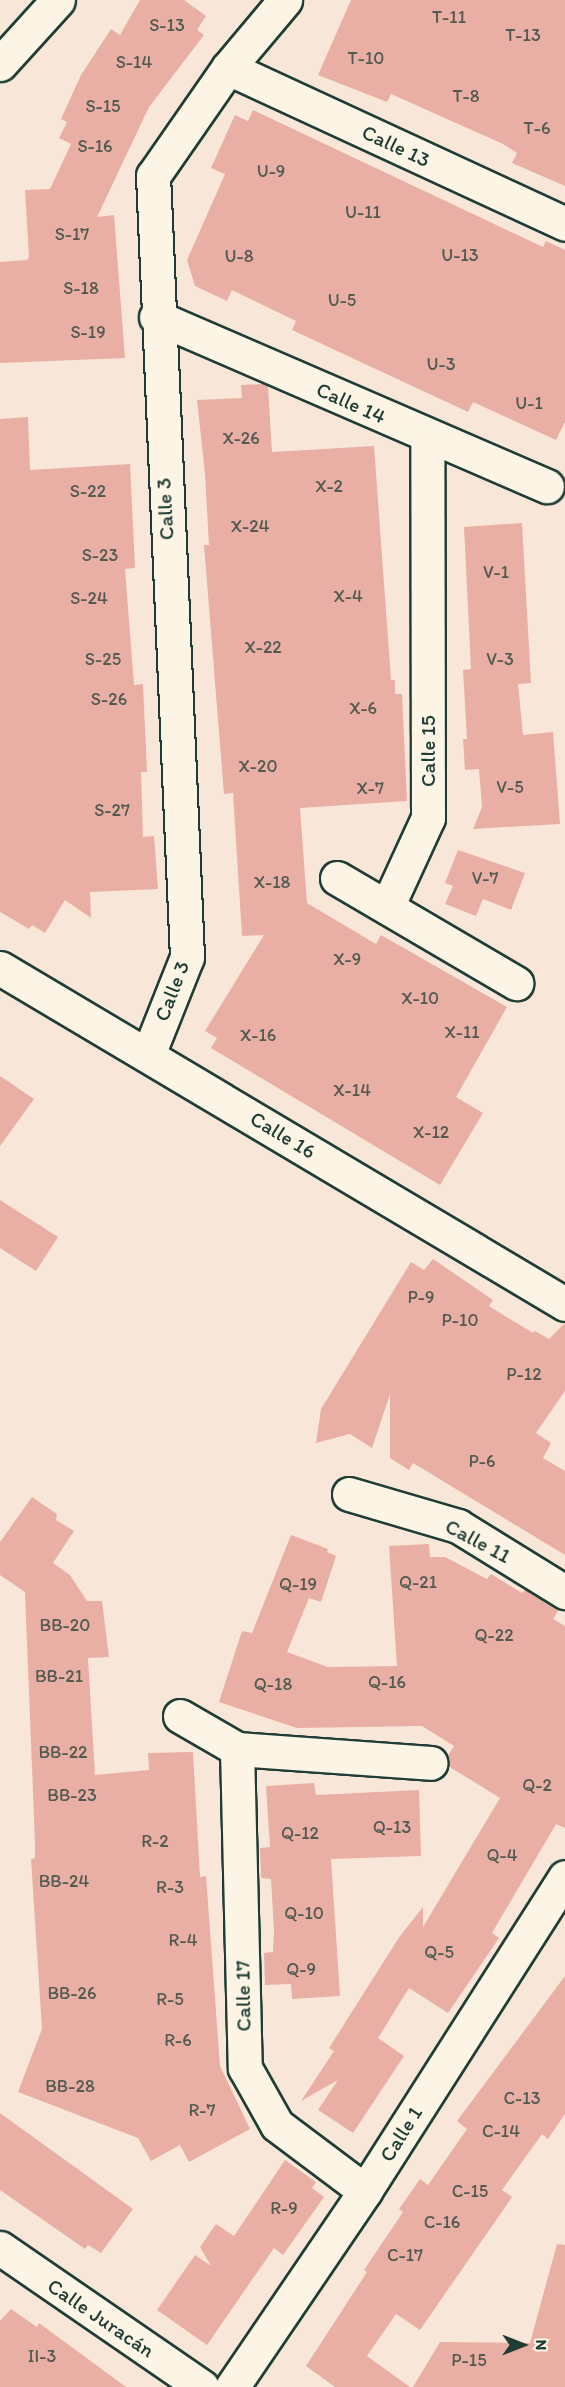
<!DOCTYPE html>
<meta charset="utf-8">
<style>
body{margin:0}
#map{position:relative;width:565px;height:2387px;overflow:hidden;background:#f8e7d8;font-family:Itim,sans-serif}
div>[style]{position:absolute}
.building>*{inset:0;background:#e9afa4}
.roads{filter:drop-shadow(2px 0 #1f3d34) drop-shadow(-2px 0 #1f3d34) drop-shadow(0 2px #1f3d34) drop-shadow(0 -2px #1f3d34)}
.minor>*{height:33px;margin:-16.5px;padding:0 16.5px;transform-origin:16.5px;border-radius:16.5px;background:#fcf5e5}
span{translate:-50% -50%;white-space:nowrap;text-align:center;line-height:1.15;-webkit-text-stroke:4.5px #fcf5e5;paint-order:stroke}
.number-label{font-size:18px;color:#525a50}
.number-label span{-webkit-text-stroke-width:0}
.street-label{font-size:21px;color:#1f3d34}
.north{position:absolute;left:493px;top:2315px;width:60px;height:60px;-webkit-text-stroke:4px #fcf5e5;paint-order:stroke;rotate:90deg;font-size:16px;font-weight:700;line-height:24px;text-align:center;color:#1f3d34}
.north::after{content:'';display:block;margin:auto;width:21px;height:27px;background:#1f3d34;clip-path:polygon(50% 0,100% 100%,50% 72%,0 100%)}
</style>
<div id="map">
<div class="building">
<div style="clip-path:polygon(140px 0,184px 0,206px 16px,197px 30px,204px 35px,149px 107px,97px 217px,114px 215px,125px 358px,0 363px,0 262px,27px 260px,29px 257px,25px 190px,50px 189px,71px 144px,59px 138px,67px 122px,61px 119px,81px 75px,111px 29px,120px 35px)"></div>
<div style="clip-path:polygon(351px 0,565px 0,565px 186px,512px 163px,517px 153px,503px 144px,391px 94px,387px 102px,318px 75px)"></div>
<div style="clip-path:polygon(253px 110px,543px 247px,546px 241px,565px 250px,565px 422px,556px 440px,473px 402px,468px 412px,292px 330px,296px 321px,232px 290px,227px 301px,195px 286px,187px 260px,225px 174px,211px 168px,235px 115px,248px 121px)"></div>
<div style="clip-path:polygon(263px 384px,268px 386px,272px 452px,374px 446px,391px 680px,395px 680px,395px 694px,402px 694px,407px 801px,300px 808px,307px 903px,376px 944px,381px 935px,507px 1007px,456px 1097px,483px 1113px,440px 1185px,211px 1048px,217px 1038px,205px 1031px,264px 935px,242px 936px,233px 793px,224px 794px,204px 545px,209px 545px,205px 474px,197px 400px,242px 398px,241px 385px)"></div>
<div style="clip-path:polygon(28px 417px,30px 470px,130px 464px,135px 568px,125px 569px,134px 685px,143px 684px,147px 772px,141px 772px,143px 837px,154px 836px,158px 889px,90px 892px,91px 918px,65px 900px,45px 933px,32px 925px,29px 929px,0 912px,0 419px)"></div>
<div style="clip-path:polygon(522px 523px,531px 683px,518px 684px,523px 735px,553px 732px,560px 824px,473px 829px,482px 807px,479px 769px,465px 770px,463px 739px,467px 739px,463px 670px,471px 669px,464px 527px)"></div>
<div style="clip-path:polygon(458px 850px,525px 873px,511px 910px,483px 899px,476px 916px,445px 904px,453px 886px,445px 883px)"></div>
<div style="clip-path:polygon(0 1076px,34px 1099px,0 1146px)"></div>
<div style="clip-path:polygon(0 1200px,58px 1237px,36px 1271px,0 1248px)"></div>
<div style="clip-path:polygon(433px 1259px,493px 1300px,489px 1306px,533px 1333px,535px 1331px,549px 1339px,565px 1323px,565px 1391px,536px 1433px,551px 1443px,543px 1458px,565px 1471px,565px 1555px,413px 1463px,409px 1470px,390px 1458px,390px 1394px,372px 1448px,350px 1434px,316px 1443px,321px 1409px,411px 1262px,424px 1270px)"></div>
<div style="clip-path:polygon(32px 1497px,57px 1514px,56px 1520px,74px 1531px,53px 1563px,70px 1575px,87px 1601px,102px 1601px,109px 1657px,88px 1658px,95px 1775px,149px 1770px,148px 1753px,193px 1752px,200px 1877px,206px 1876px,220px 2066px,250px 2129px,189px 2162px,180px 2145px,151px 2161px,138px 2138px,18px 2092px,42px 2029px,31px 1859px,35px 1858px,35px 1843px,25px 1592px,0 1575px,0 1542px)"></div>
<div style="clip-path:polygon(291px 1535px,328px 1549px,327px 1552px,336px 1556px,321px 1602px,309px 1598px,287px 1652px,328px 1667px,397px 1666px,389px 1546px,429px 1544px,430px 1557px,445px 1557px,487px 1579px,491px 1574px,522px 1593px,525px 1590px,558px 1611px,553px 1619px,565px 1626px,565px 1828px,556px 1824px,492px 1933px,499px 1938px,448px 2013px,409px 1988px,378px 2038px,404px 2056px,353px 2133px,318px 2110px,338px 2080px,301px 2101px,334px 2051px,329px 2048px,400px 1936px,423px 1907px,423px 1927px,500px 1798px,448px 1766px,447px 1757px,454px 1746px,422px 1726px,297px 1728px,219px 1702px,242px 1631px,252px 1633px)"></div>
<div style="clip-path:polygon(314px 1783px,316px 1795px,419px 1790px,421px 1856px,331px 1859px,340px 1996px,292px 1999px,291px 1984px,265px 1985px,264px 1953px,273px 1952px,274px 1931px,271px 1879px,261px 1878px,260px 1848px,270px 1847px,266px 1786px)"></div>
<div style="clip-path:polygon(565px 1976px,565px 2114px,548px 2139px,542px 2134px,502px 2190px,512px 2197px,420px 2330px,396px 2314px,367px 2356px,410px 2387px,335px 2387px,306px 2366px,367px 2272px,364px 2270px,403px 2212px,399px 2209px,420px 2179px,428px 2185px,467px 2129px,457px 2121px)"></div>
<div style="clip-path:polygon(0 2113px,133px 2209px,101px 2253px,88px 2245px,85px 2249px,0 2190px)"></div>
<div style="clip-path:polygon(285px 2160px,316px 2182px,312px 2188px,324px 2197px,283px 2255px,274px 2248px,207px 2345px,157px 2310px,195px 2255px,211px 2266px,200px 2247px,216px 2224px,234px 2236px)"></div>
<div style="clip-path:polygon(557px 2244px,565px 2245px,565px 2387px,413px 2387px,440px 2342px,530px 2343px)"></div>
<div style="clip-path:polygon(11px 2309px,37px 2327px,39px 2323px,126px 2387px,0 2387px,0 2321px)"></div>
</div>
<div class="roads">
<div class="minor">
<div style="left:0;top:64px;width:86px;rotate:-47.8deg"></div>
<div style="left:228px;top:68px;width:371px;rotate:24.8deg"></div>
<div style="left:156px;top:317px;width:426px;rotate:23.4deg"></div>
<div style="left:337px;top:878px;width:208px;rotate:30.4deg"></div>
<div style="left:387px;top:907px;width:98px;rotate:-65.3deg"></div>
<div style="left:428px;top:818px;width:382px;rotate:-90.1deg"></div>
<div style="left:0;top:968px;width:657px;rotate:30.74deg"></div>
<div style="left:148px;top:1055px;width:105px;rotate:-68.3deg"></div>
<div style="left:187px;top:957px;width:782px;rotate:-92.49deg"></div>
<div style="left:153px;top:176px;width:131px;rotate:-55.2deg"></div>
<div style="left:228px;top:68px;width:89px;rotate:-50deg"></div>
<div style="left:349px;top:1494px;width:114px;rotate:16.4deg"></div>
<div style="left:458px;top:1526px;width:126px;rotate:31.7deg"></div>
<div style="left:180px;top:1716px;width:66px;rotate:30.1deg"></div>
<div style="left:237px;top:1749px;width:194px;rotate:4.1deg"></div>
<div style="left:237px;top:1749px;width:319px;rotate:88.6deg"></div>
<div style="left:245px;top:2068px;width:65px;rotate:60.7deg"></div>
<div style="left:277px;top:2125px;width:110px;rotate:36.9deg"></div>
<div style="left:0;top:2248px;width:245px;rotate:34.5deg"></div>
<div style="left:232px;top:2387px;width:237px;rotate:-55.8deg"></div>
<div style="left:365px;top:2191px;width:372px;rotate:-57.5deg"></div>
</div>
</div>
<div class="number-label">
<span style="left:449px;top:17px">T-11</span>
<span style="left:167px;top:25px">S-13</span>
<span style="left:523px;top:35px">T-13</span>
<span style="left:366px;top:58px">T-10</span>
<span style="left:134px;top:62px">S-14</span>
<span style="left:466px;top:96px">T-8</span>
<span style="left:103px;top:106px">S-15</span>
<span style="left:537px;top:128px">T-6</span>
<span style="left:95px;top:146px">S-16</span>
<span style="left:271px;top:171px">U-9</span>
<span style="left:363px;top:212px">U-11</span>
<span style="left:72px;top:234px">S-17</span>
<span style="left:460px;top:255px">U-13</span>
<span style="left:239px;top:256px">U-8</span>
<span style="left:81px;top:288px">S-18</span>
<span style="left:342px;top:300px">U-5</span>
<span style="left:88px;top:332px">S-19</span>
<span style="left:441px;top:364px">U-3</span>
<span style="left:529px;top:403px">U-1</span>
<span style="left:241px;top:438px">X-26</span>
<span style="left:329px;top:486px">X-2</span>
<span style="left:88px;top:491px">S-22</span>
<span style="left:250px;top:526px">X-24</span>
<span style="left:100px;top:555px">S-23</span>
<span style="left:496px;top:572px">V-1</span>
<span style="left:348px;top:596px">X-4</span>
<span style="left:89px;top:598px">S-24</span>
<span style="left:263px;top:647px">X-22</span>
<span style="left:103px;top:659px">S-25</span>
<span style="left:500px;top:659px">V-3</span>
<span style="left:109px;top:699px">S-26</span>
<span style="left:363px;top:708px">X-6</span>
<span style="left:258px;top:766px">X-20</span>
<span style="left:510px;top:787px">V-5</span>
<span style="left:370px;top:788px">X-7</span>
<span style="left:112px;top:810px">S-27</span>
<span style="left:485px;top:878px">V-7</span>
<span style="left:272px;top:882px">X-18</span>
<span style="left:347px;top:959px">X-9</span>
<span style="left:420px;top:998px">X-10</span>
<span style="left:462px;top:1032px">X-11</span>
<span style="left:258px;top:1035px">X-16</span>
<span style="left:352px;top:1090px">X-14</span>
<span style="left:431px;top:1132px">X-12</span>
<span style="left:421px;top:1297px">P-9</span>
<span style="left:460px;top:1320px">P-10</span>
<span style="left:524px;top:1374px">P-12</span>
<span style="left:482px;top:1461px">P-6</span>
<span style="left:418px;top:1582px">Q-21</span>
<span style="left:298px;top:1584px">Q-19</span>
<span style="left:65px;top:1625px">BB-20</span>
<span style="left:494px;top:1635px">Q-22</span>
<span style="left:59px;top:1676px">BB-21</span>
<span style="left:387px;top:1682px">Q-16</span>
<span style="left:273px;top:1684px">Q-18</span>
<span style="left:63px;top:1752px">BB-22</span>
<span style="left:537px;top:1785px">Q-2</span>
<span style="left:72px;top:1795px">BB-23</span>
<span style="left:392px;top:1827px">Q-13</span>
<span style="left:300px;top:1833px">Q-12</span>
<span style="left:155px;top:1841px">R-2</span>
<span style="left:502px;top:1855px">Q-4</span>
<span style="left:64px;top:1881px">BB-24</span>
<span style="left:170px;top:1887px">R-3</span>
<span style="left:304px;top:1913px">Q-10</span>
<span style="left:183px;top:1940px">R-4</span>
<span style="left:439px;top:1952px">Q-5</span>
<span style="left:301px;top:1969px">Q-9</span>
<span style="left:72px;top:1993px">BB-26</span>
<span style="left:170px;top:1999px">R-5</span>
<span style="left:178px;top:2040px">R-6</span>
<span style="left:70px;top:2086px">BB-28</span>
<span style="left:522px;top:2098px">C-13</span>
<span style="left:202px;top:2110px">R-7</span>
<span style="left:501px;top:2131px">C-14</span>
<span style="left:470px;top:2191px">C-15</span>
<span style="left:284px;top:2208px">R-9</span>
<span style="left:442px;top:2222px">C-16</span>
<span style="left:405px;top:2255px">C-17</span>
<span style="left:42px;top:2356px">II-3</span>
<span style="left:469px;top:2360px">P-15</span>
</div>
<div class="street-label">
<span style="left:396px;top:146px;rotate:25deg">Calle 13</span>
<span style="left:351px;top:403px;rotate:24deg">Calle 14</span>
<span style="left:165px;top:509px;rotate:-93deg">Calle 3</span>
<span style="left:428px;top:751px;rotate:-90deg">Calle 15</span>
<span style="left:172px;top:991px;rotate:-69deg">Calle 3</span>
<span style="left:283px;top:1135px;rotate:31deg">Calle 16</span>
<span style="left:478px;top:1541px;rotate:28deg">Calle 11</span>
<span style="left:243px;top:1996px;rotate:-91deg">Calle 17</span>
<span style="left:401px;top:2134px;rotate:-58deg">Calle 1</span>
<span style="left:101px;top:2318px;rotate:34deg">Calle Juracán</span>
</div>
<div class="north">N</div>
</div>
